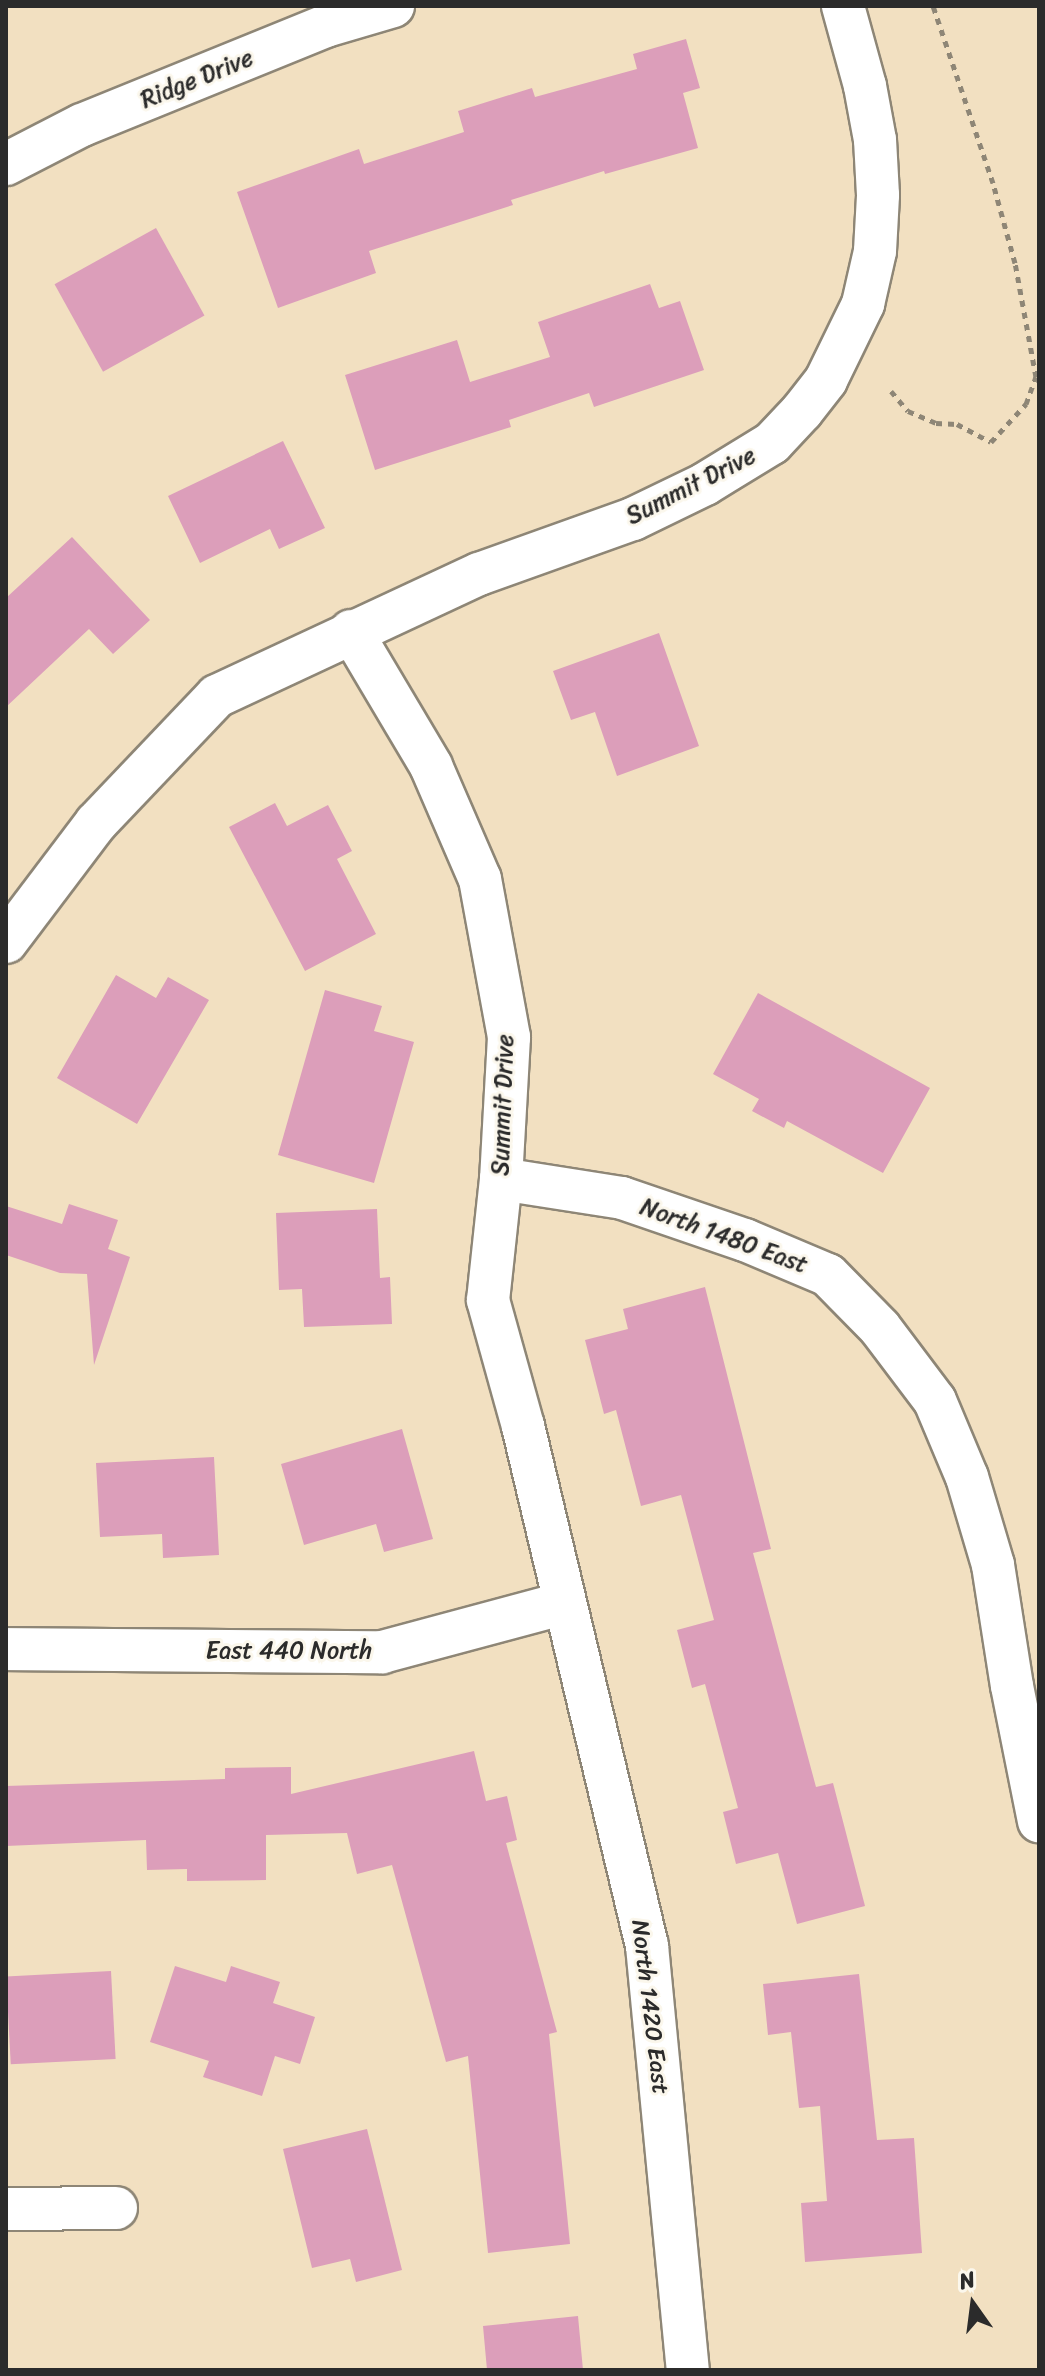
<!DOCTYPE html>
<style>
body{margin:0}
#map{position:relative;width:1045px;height:2376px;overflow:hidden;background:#f2e0c1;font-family:Sriracha,sans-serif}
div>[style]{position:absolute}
.building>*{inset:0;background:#dc9eba;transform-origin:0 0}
.path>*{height:5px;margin-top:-2.5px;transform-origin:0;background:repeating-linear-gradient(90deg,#8e8676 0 6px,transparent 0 12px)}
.roads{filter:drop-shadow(2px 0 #8e8676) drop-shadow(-2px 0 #8e8676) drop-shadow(0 2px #8e8676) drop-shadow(0 -2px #8e8676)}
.minor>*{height:42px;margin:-21px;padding:0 21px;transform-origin:21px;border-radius:21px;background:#fff}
span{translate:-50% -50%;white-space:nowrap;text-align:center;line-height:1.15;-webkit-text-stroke:6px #fbf7ec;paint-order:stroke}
.street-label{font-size:24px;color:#2b2b2b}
.frame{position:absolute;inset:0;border:8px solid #2b2b2b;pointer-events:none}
.north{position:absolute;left:933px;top:2264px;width:80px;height:80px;-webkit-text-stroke:6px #fbf7ec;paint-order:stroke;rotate:346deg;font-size:22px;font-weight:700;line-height:32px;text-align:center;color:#2b2b2b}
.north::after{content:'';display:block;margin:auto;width:28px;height:36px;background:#2b2b2b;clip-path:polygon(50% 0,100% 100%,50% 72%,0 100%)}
</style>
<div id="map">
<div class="building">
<div style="clip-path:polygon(686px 39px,700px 88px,683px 93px,698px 148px,605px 174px,604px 171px,511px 200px,513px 205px,369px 251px,376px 273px,278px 308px,237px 192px,359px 149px,364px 164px,464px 132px,458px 111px,532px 88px,535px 97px,637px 69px,633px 54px)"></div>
<div style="left:156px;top:228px;width:100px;height:116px;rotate:61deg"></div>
<div style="clip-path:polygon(650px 284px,659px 308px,680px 301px,704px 370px,594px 407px,589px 393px,509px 420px,511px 427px,375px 470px,345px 375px,457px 340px,470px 382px,550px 357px,538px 322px)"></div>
<div style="clip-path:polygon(283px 441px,325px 528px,279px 549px,270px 529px,200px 563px,168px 496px)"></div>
<div style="clip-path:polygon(72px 537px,150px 620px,113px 654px,89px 629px,6px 707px,6px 598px)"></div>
<div style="clip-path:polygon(659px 633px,699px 746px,617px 776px,595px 712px,571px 720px,553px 671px)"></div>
<div style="clip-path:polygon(275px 803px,287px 826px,328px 805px,352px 851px,337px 859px,376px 934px,305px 971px,229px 827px)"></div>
<div style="clip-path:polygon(116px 975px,156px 998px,168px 977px,209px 1000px,137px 1124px,57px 1078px)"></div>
<div style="clip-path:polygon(325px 990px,382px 1006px,374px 1031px,414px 1042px,374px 1183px,278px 1155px)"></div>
<div style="clip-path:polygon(758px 993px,930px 1088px,883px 1173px,787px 1121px,784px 1128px,752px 1111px,759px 1099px,713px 1074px)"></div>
<div style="clip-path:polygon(69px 1204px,118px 1220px,108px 1249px,130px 1257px,94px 1365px,87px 1274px,60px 1273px,6px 1255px,6px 1206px,62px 1224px)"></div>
<div style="clip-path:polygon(377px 1209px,380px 1278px,390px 1277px,392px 1324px,304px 1327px,302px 1289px,279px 1290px,276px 1213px)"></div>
<div style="clip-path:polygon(705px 1287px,771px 1549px,753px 1553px,816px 1787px,833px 1783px,865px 1906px,797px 1924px,778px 1853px,736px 1864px,723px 1812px,738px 1808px,705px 1684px,692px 1688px,677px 1630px,714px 1620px,681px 1495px,641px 1506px,616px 1410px,604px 1414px,585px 1340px,628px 1329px,623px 1309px)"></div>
<div style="clip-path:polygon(402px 1429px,433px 1539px,384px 1552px,376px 1524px,304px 1545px,281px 1464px)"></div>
<div style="clip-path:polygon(214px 1457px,219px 1555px,163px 1558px,162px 1534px,100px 1537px,96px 1463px)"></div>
<div style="clip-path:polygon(474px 1751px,486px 1801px,507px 1796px,517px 1840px,506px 1843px,557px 2032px,549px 2034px,570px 2244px,488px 2253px,468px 2056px,446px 2062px,392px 1865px,357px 1874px,347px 1833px,266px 1835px,266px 1880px,187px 1881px,187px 1869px,147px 1870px,146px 1840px,6px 1846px,6px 1786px,225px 1779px,225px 1768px,291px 1767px,291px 1794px)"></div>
<div style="clip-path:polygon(175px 1966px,226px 1982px,231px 1966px,280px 1982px,273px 2003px,315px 2017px,300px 2064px,275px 2056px,262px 2096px,203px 2077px,209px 2061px,150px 2042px)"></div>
<div style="left:111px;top:1971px;width:88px;height:105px;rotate:87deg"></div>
<div style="clip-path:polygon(859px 1974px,877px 2140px,914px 2138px,922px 2253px,805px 2262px,801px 2203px,827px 2201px,820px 2106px,799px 2108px,791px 2032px,768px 2035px,763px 1984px)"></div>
<div style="clip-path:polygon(367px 2129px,402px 2270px,356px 2282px,350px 2259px,312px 2268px,283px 2149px)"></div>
<div style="clip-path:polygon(578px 2316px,583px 2370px,487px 2370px,483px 2326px)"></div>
</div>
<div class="path">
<div style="left:891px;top:391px;width:26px;rotate:50deg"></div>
<div style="left:908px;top:411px;width:30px;rotate:23deg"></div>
<div style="left:936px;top:423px;width:21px;rotate:3deg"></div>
<div style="left:957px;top:424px;width:38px;rotate:28deg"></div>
<div style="left:991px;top:442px;width:52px;rotate:-47.4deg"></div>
<div style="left:1026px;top:404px;width:29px;rotate:-70deg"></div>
<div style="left:1036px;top:377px;width:116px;rotate:-100.4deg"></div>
<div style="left:1015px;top:263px;width:83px;rotate:-105.4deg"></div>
<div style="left:993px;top:183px;width:187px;rotate:-108.7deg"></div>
</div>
<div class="roads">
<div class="minor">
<div style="left:6px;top:164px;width:85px;rotate:-27.2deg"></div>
<div style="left:82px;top:125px;width:263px;rotate:-22.1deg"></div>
<div style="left:326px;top:26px;width:70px;rotate:-16.6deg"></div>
<div style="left:351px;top:631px;width:157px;rotate:59.3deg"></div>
<div style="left:431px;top:766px;width:123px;rotate:66.6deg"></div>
<div style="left:480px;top:879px;width:161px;rotate:79.6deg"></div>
<div style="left:509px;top:1037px;width:142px;rotate:93.2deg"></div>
<div style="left:501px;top:1179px;width:122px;rotate:96.1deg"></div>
<div style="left:488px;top:1300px;width:131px;rotate:74.5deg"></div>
<div style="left:523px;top:1426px;width:535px;rotate:76.59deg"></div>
<div style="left:647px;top:1946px;width:426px;rotate:84.5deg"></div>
<div style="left:6px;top:942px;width:149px;rotate:-52.9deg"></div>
<div style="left:96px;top:823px;width:175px;rotate:-46.4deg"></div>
<div style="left:217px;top:696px;width:289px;rotate:-25deg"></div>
<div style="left:479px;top:574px;width:164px;rotate:-19.7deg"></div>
<div style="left:633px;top:519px;width:80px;rotate:-25.9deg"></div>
<div style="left:705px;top:484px;width:79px;rotate:-31.5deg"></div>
<div style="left:772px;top:443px;width:44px;rotate:-46.8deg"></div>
<div style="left:802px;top:411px;width:39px;rotate:-52deg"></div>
<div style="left:826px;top:380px;width:85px;rotate:-64deg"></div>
<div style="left:863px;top:304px;width:54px;rotate:-77.2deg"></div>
<div style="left:875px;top:251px;width:56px;rotate:-86.9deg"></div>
<div style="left:878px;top:195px;width:55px;rotate:-93.1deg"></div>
<div style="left:875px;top:140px;width:55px;rotate:-100.5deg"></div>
<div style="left:865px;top:86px;width:83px;rotate:-105.4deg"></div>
<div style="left:501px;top:1179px;width:122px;rotate:8.9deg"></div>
<div style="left:622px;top:1198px;width:130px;rotate:18.9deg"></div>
<div style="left:745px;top:1240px;width:90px;rotate:22.9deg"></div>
<div style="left:828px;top:1275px;width:74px;rotate:45.5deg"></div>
<div style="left:880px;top:1328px;width:91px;rotate:53deg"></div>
<div style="left:935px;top:1401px;width:82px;rotate:67.2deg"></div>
<div style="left:967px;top:1477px;width:92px;rotate:73.5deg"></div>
<div style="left:993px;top:1565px;width:122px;rotate:81.1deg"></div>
<div style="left:1012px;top:1686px;width:138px;rotate:78.7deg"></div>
<div style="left:6px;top:1649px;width:376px;rotate:0.5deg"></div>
<div style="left:382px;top:1652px;width:189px;rotate:-15deg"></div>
<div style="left:6px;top:2209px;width:110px;rotate:-0.5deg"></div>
</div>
</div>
<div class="street-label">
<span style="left:197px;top:79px;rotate:-22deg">Ridge Drive</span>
<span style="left:691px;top:486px;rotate:-27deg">Summit Drive</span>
<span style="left:503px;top:1105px;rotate:-88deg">Summit Drive</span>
<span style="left:724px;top:1236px;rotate:20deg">North 1480 East</span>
<span style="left:289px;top:1651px">East 440 North</span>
<span style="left:650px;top:2007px;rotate:83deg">North 1420 East</span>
</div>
<div class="frame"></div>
<div class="north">N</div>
</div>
